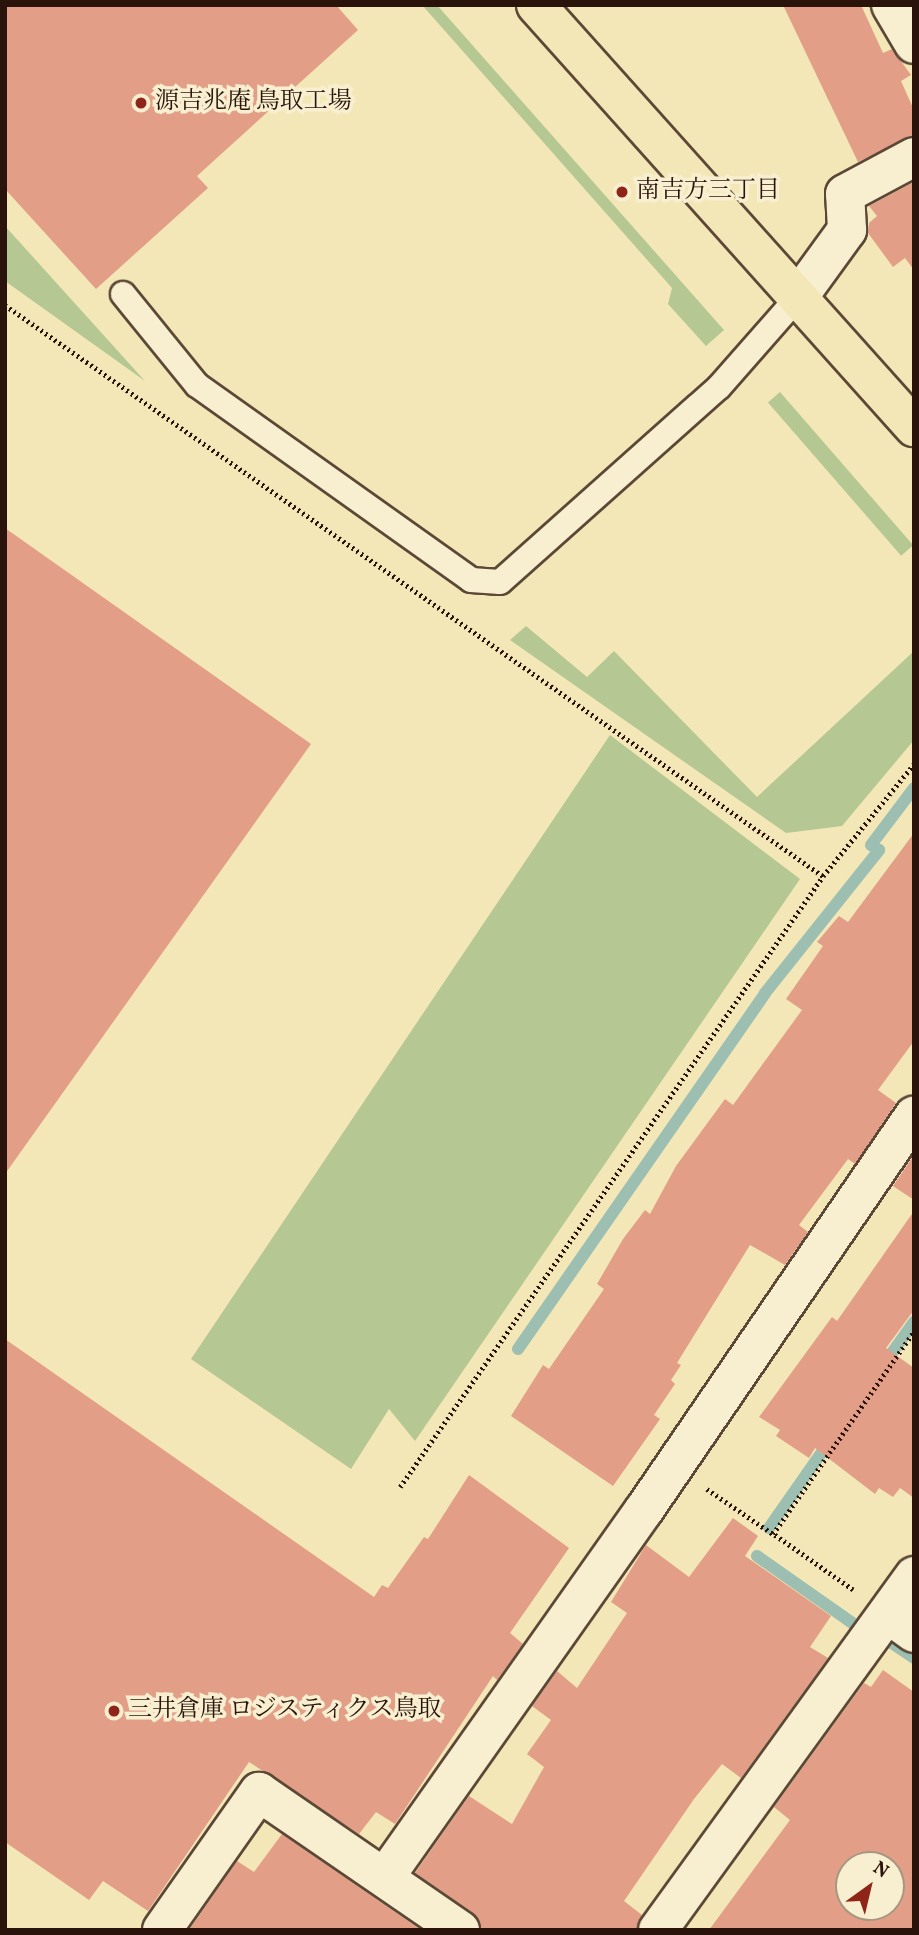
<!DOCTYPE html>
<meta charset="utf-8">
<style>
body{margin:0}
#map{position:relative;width:919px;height:1935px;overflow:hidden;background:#f4e7b7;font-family:Vollkorn,"Noto Serif JP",serif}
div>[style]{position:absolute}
.green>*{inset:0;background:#b5c793;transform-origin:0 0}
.stream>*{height:12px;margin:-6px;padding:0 6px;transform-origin:6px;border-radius:6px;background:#9cbfb2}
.building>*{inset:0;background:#e29e87}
.path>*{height:4.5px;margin-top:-2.25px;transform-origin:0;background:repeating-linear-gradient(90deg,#29130b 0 2px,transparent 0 5.5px)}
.roads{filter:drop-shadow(2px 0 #5c4836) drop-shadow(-2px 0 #5c4836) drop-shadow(0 2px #5c4836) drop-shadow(0 -2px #5c4836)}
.lane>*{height:24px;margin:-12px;padding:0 12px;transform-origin:12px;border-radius:12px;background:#f8efd0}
.street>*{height:38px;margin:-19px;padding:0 19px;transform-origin:19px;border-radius:19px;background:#f8efd0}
.primary>*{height:38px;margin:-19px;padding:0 19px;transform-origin:19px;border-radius:19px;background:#f4e7b7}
.dots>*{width:19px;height:19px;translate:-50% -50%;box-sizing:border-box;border:4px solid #f8efd0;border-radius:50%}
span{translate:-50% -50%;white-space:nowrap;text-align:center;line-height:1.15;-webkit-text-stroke:7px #f8efd0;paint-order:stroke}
.poi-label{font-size:24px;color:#29130b}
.left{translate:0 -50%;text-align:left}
.frame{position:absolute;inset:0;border:7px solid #29130b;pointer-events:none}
.north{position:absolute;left:835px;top:1851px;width:70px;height:70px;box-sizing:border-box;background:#f8efd0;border:2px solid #a59781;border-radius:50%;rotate:34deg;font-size:19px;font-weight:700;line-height:28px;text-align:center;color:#29130b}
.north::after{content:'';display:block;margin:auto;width:24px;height:32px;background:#8f2418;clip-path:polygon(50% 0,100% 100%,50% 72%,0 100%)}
</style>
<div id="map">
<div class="green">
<div style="clip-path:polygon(422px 5px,437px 5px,724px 330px,706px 346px,668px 304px,672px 288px)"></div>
<div style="clip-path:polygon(5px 226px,145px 381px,5px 281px)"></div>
<div style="left:780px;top:392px;width:203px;height:16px;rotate:49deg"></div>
<div style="clip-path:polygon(526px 626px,587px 677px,614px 651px,757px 797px,914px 651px,914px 740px,842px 826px,786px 833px,510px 640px)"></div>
<div style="clip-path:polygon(610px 735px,800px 879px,415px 1441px,389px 1409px,351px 1469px,191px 1359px)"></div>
</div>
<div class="stream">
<div style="left:518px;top:1349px;width:433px;rotate:-55.2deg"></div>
<div style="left:765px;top:993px;width:183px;rotate:-51.4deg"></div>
<div style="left:879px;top:850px;width:9px;rotate:-148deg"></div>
<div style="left:871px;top:845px;width:71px;rotate:-53deg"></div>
<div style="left:884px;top:1364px;width:52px;rotate:-54.5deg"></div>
<div style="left:769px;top:1528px;width:108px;rotate:-55.1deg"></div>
<div style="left:757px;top:1556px;width:123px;rotate:35.1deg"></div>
<div style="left:886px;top:1639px;width:34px;rotate:34deg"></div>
</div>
<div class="building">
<div style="clip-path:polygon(5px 5px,336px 5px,358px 30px,197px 176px,208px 188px,96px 289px,5px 189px)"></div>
<div style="clip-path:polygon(783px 5px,861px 5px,883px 53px,892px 49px,911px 75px,901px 81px,914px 110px,914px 135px,858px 162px)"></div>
<div style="clip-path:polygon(914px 182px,914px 270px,905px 258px,893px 267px,868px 233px,869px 223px,877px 216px,869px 206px)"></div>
<div style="clip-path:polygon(5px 528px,311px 744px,5px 1174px)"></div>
<div style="clip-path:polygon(914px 833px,914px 1041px,878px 1090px,896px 1103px,855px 1164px,848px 1159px,799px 1225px,808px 1232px,785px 1265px,750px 1245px,677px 1363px,681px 1365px,671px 1380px,675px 1384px,654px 1415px,660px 1419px,613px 1486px,511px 1416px,543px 1365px,549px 1369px,604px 1289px,597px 1284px,623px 1239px,645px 1210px,650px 1214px,676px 1166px,725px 1099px,733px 1105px,802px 1010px,786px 999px,823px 946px,817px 942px,839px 916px,848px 922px)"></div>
<div style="clip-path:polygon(914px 1155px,914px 1200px,893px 1186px)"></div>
<div style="clip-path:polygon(914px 1211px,914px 1310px,886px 1348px,914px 1368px,914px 1498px,900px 1488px,893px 1497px,879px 1488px,875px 1494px,815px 1448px,809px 1458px,776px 1436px,780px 1430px,759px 1417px,832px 1317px,837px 1321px)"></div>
<div style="clip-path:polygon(5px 1339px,374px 1597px,382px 1585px,388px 1588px,424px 1537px,428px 1539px,469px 1475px,569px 1548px,510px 1633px,523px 1644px,497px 1680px,493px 1676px,395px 1824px,376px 1812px,359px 1834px,249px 1762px,148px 1911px,103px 1881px,89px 1900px,5px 1842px)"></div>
<div style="clip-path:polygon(733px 1518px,758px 1536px,745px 1556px,831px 1616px,810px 1647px,828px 1658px,741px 1778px,722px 1764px,694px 1799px,624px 1901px,642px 1915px,636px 1930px,482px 1930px,472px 1912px,415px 1873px,469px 1796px,512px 1824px,544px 1767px,527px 1754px,551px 1720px,532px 1706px,557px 1671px,577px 1688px,627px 1613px,611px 1602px,646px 1545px,689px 1577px)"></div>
<div style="clip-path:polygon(evenodd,883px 1670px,914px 1692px,914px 1930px,709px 1930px,790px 1820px,774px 1807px,864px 1683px,871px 1687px,883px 1670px,849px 1865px,891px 1865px,891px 1907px,849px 1907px,849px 1865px)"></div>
<div style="clip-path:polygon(282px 1834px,421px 1930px,189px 1930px,237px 1861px,254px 1872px)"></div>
</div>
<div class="path">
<div style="left:5px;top:305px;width:998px;rotate:34.92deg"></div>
<div style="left:823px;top:876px;width:144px;rotate:-50.9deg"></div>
<div style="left:400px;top:1487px;width:743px;rotate:-55.3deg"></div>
<div style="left:707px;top:1489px;width:80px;rotate:34.3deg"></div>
<div style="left:853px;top:1590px;width:98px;rotate:-145deg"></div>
<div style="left:773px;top:1534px;width:247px;rotate:-55.2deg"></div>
</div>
<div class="roads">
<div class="lane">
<div style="left:123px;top:294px;width:117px;rotate:50.9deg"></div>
<div style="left:197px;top:385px;width:336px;rotate:35.4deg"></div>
<div style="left:471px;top:580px;width:29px;rotate:4deg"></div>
<div style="left:500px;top:582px;width:293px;rotate:-41.7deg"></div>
<div style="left:719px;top:387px;width:121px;rotate:-48.7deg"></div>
</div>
<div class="street">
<div style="left:891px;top:5px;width:45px;rotate:59.5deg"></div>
<div style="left:799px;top:296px;width:82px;rotate:-54deg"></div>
<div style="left:847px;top:230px;width:36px;rotate:-93deg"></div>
<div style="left:845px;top:194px;width:78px;rotate:-28.2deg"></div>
<div style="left:888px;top:1614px;width:32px;rotate:36deg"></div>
<div style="left:385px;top:1877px;width:449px;rotate:-54.8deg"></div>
<div style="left:644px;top:1510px;width:478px;rotate:-55.6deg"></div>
<div style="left:162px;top:1930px;width:169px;rotate:-54.9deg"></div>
<div style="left:259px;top:1792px;width:244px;rotate:34.5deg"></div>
<div style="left:658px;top:1930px;width:437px;rotate:-54.1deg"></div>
</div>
<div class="primary">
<div style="left:536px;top:5px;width:567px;rotate:48.15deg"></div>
</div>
</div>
<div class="dots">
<div style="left:141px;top:103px;background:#8f2418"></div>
<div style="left:622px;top:192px;background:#8f2418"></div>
<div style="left:114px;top:1711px;background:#8f2418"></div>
</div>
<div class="poi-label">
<span class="left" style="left:155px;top:103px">源吉兆庵 鳥取工場</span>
<span class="left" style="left:636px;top:192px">南吉方三丁目</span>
<span class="left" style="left:128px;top:1711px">三井倉庫 ロジスティクス鳥取</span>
</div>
<div class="frame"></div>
<div class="north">N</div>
</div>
